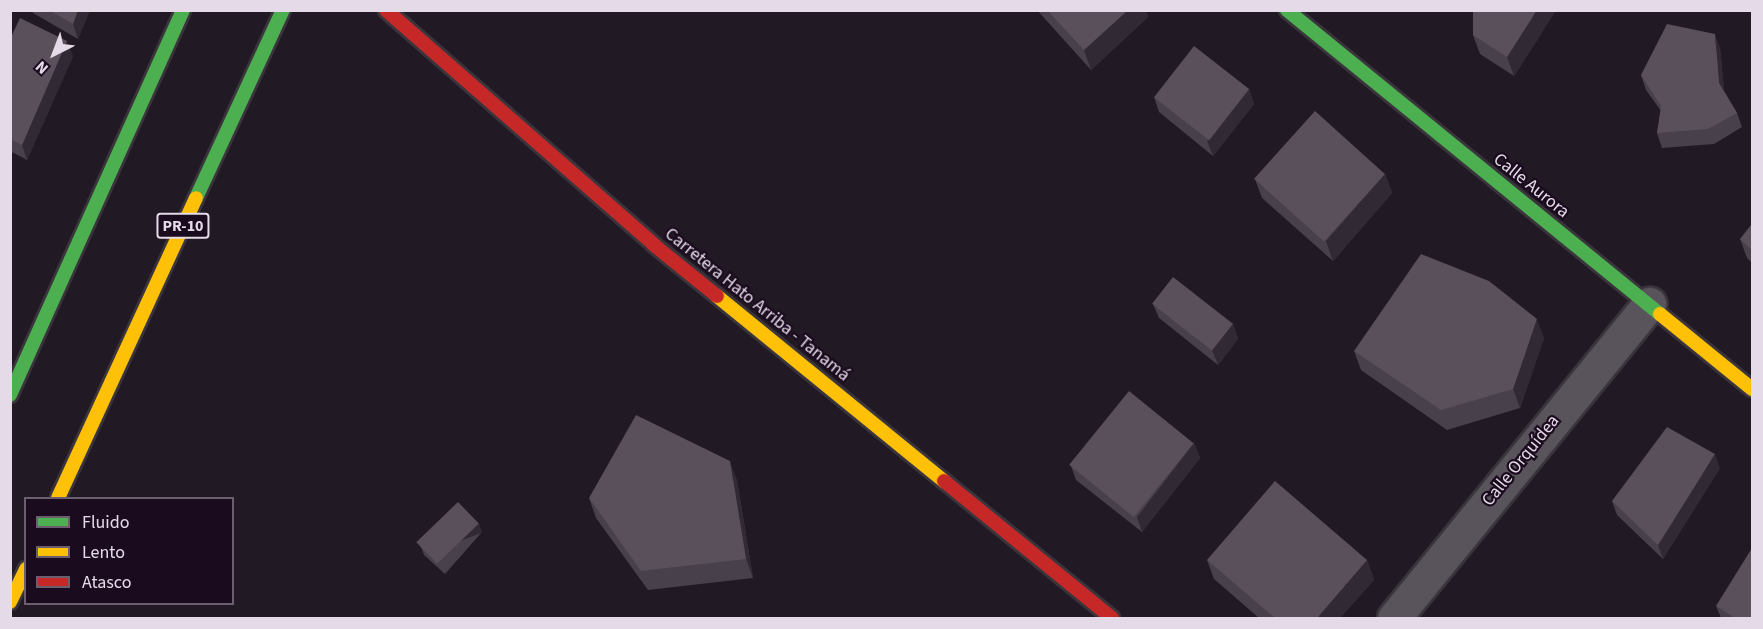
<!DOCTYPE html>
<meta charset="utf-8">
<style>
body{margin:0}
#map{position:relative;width:1763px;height:629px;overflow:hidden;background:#211924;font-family:"Source Sans 3",sans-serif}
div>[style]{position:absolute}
.roads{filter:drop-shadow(2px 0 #3a343c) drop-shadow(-2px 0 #3a343c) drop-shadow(0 2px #3a343c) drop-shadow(0 -2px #3a343c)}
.street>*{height:33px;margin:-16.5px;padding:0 16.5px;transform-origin:16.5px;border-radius:16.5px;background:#59535b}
.fast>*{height:14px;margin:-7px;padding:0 7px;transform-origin:7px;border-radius:7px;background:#4caf50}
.slow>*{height:14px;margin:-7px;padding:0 7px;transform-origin:7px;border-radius:7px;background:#ffc107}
.jam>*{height:14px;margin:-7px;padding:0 7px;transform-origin:7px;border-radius:7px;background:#c62828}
.wall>*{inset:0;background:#48404b}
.shaded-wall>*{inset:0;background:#312934;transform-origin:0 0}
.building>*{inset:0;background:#59505c;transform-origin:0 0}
span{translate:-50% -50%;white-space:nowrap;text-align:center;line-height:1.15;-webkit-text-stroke:4.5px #1a0c1e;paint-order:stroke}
.shield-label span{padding:2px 4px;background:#1a0c1e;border:2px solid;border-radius:4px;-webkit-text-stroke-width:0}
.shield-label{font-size:16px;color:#e5dbe8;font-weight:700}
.street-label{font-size:18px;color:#e5dbe8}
.frame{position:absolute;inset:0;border:12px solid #e5dbe8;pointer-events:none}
.legend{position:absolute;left:24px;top:497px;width:210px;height:108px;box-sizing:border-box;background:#1a0c1e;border:2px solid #6b5f6f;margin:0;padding:8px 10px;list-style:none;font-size:18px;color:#e5dbe8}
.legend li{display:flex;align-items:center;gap:12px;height:30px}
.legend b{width:30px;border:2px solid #6b5f6f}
.north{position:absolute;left:24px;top:24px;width:60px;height:60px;-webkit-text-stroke:4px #1a0c1e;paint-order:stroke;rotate:222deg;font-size:16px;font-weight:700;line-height:24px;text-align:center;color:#e5dbe8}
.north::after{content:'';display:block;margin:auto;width:21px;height:27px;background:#e5dbe8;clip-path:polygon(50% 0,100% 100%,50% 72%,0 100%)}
</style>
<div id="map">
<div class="roads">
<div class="street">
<div style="left:1394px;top:618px;width:405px;rotate:-50.9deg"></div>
</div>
<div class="fast">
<div style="left:1287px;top:10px;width:481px;rotate:39.2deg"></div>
<div style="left:196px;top:198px;width:207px;rotate:-65.2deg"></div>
<div style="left:10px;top:395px;width:422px;rotate:-65.8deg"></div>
</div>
<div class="slow">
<div style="left:717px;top:296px;width:293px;rotate:39.2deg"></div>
<div style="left:1660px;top:314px;width:119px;rotate:39.2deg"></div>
<div style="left:58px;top:498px;width:330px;rotate:-65.3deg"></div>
<div style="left:10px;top:602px;width:37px;rotate:-64deg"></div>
</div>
<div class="jam">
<div style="left:386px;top:10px;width:356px;rotate:41.2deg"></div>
<div style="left:654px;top:245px;width:81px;rotate:39deg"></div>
<div style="left:944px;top:481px;width:217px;rotate:39.2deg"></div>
</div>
</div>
<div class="wall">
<div style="clip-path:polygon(32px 10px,90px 10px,78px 39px,33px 13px)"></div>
<div style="clip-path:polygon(1037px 10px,1146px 10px,1148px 17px,1091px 70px)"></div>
<div style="clip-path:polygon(1556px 10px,1514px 76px,1480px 54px,1473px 35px)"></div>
<div style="clip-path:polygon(10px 39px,73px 56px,27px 160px,10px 151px)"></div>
<div style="clip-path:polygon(1720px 48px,1724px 91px,1737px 113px,1742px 127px,1714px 144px,1662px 148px,1657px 133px,1661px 111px,1646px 90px,1641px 75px)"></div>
<div style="clip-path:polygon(1249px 89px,1254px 104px,1213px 156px,1159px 112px,1154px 97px)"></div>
<div style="clip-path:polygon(1385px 174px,1392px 193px,1333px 261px,1262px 198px,1255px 179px)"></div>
<div style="clip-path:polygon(1752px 224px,1752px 263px,1747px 258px,1740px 239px)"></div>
<div style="clip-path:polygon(1153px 304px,1233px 324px,1238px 339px,1218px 365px,1159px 318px)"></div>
<div style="clip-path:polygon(1544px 338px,1520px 408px,1447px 430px,1361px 370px,1354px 351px)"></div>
<div style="clip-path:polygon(1194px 443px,1200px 458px,1142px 532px,1076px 480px,1071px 466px)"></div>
<div style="clip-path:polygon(1720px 468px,1663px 559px,1617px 515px,1612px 501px)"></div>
<div style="clip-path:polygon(737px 480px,753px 578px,648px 590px,596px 518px,589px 498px)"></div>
<div style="clip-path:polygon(482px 532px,445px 574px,424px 555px,421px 547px)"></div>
<div style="clip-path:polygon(1207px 560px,1367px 560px,1374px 580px,1340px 618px,1259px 618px,1214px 579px)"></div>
<div style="clip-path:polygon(1716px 606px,1752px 618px,1721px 618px)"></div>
</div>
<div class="shaded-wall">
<div style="clip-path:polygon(78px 10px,90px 10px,78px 39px,73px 24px)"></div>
<div style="clip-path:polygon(1128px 10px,1146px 10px,1148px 17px,1091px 70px,1084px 50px)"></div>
<div style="clip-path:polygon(1537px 10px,1556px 10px,1514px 76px,1507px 57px)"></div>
<div style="clip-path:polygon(1715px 34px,1720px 48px,1725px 98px,1719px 83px)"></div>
<div style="clip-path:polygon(67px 41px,73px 56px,27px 160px,22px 145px)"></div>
<div style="clip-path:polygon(1249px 89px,1254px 104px,1213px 156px,1207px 141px)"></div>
<div style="clip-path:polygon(1385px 174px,1392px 193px,1333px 261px,1326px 241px)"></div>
<div style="clip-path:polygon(1537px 319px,1544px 338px,1520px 408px,1513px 389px)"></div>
<div style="clip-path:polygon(1233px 324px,1238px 339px,1218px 365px,1212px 350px)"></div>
<div style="clip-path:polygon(1194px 443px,1200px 458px,1142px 532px,1137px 517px)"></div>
<div style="clip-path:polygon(1715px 454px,1720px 468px,1663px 559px,1658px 545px)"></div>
<div style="clip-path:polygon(730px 461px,737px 480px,753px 578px,746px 559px)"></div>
<div style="left:479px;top:524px;width:9px;height:56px;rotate:69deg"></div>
<div style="clip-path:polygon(1367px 560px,1374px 580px,1340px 618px,1317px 618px)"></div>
</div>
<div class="building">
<div style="clip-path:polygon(49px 10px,78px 10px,73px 24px)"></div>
<div style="clip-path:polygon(1047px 10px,1128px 10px,1084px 50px)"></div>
<div style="clip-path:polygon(1473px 10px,1537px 10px,1507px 57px,1473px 35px)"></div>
<div style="clip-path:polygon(20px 18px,67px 41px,22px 145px,10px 139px,10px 39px)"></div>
<div style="clip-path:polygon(1667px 24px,1715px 34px,1719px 83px,1737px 113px,1708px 129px,1657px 133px,1661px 106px,1641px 75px)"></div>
<div style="left:1194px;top:46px;width:70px;height:65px;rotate:38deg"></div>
<div style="left:1315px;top:111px;width:94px;height:91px;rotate:42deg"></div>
<div style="clip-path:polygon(1752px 224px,1752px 250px,1740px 239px)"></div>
<div style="clip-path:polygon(1421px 254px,1489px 281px,1537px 319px,1513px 389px,1441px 410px,1354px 351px)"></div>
<div style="left:1173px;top:277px;width:76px;height:34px;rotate:38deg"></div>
<div style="left:1129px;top:391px;width:83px;height:95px;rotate:39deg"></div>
<div style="clip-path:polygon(636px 415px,730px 461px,746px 559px,641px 571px,589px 498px)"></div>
<div style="clip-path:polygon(1667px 427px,1715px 454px,1658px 545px,1612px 501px)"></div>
<div style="clip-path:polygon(1275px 481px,1367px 560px,1317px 618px,1275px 618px,1207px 560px)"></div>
<div style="left:458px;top:502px;width:30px;height:58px;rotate:46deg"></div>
<div style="clip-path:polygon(1752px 548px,1752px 618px,1735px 618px,1716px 606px)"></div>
</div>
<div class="shield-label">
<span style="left:183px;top:226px">PR-10</span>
</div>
<div class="street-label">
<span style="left:1531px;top:186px;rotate:39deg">Calle Aurora</span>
<span style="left:757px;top:305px;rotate:39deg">Carretera Hato Arriba - Tanamá</span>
<span style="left:1521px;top:461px;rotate:-51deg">Calle Orquídea</span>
</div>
<div class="frame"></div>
<ul class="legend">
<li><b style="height:8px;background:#4caf50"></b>Fluido</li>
<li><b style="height:8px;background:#ffc107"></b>Lento</li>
<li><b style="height:8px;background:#c62828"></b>Atasco</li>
</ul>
<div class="north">N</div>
</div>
